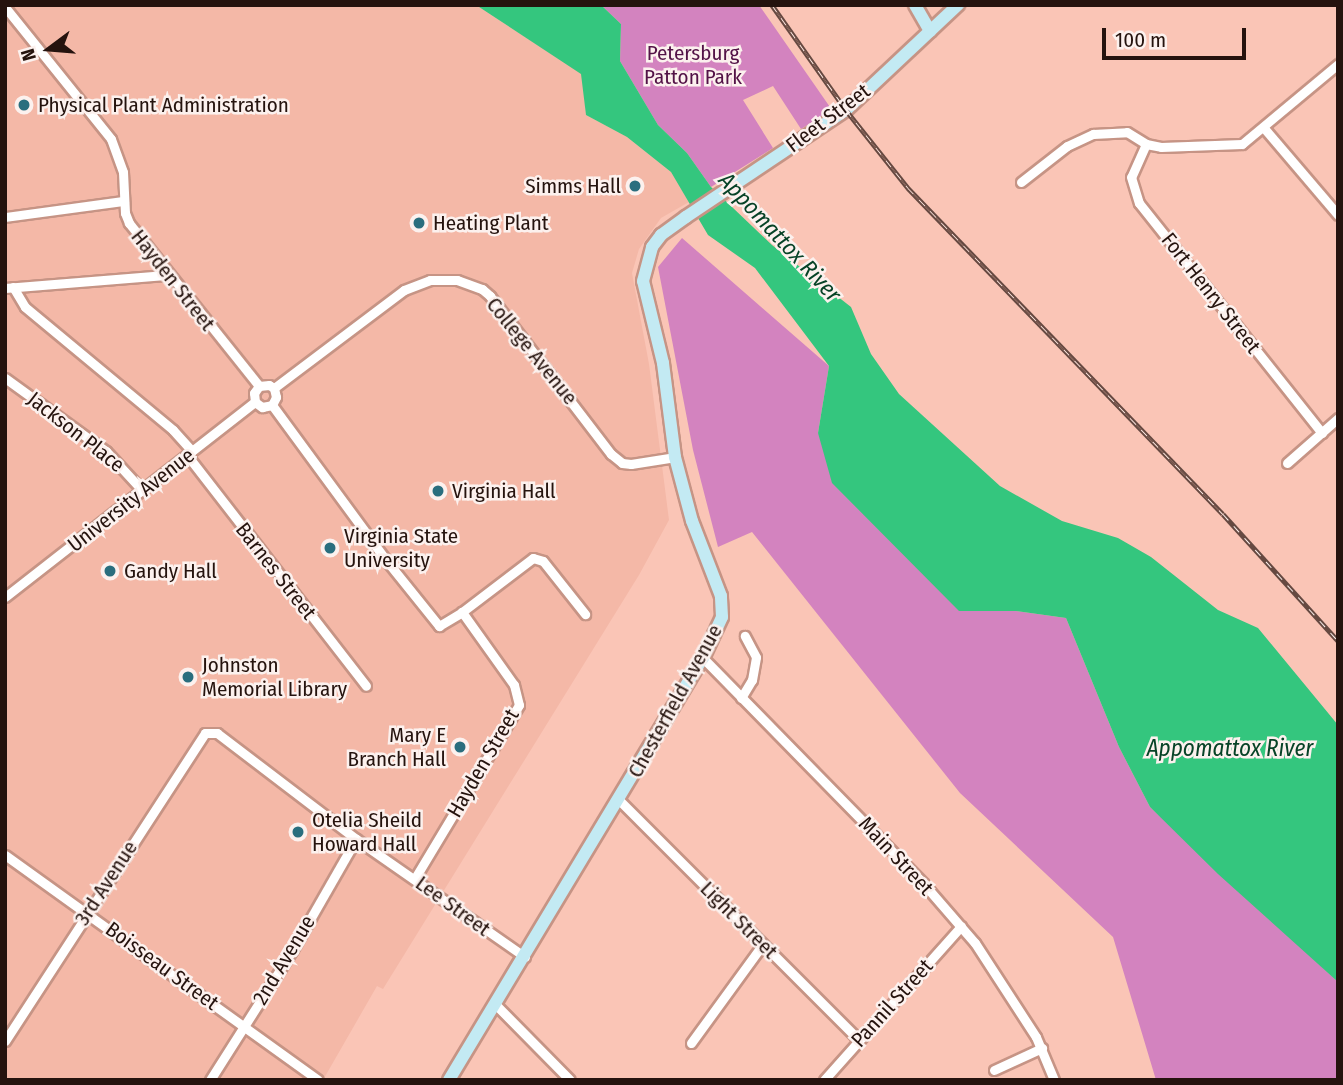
<!DOCTYPE html>
<style>
body{margin:0}
#map{position:relative;width:1343px;height:1085px;overflow:hidden;background:#fac5b6;font-family:"Fira Sans Condensed",sans-serif}
div>[style]{position:absolute}
.built>*{inset:0;background:#f4b8a7}
.green>*{inset:0;background:#d383bf}
.water>*{inset:0;background:#34c67e}
.roads{filter:drop-shadow(2px 0 #c69485) drop-shadow(-2px 0 #c69485) drop-shadow(0 2px #c69485) drop-shadow(0 -2px #c69485)}
.minor>*{height:9px;margin:-4.5px;padding:0 4.5px;transform-origin:4.5px;border-radius:4.5px;background:#fff}
.secondary>*{height:12px;margin:-6px;padding:0 6px;transform-origin:6px;border-radius:6px;background:#c3eaf3}
.rail>*{height:5px;margin-top:-2.5px;transform-origin:0;background:repeating-linear-gradient(90deg,#fcf1ee 0 8px,#664941 0 16px);box-sizing:border-box;border-block:2px solid #664941}
.dots>*{width:19px;height:19px;translate:-50% -50%;box-sizing:border-box;border:4px solid #fcf1ee;border-radius:50%}
span{translate:-50% -50%;white-space:nowrap;text-align:center;line-height:1.15;-webkit-text-stroke:5px #fcf1ee;paint-order:stroke}
.park-label{font-size:21px;color:#531247}
.poi-label{font-size:21px;color:#25130e}
.left{translate:0 -50%;text-align:left}
.right{translate:-100% -50%;text-align:right}
.street-label{font-size:21px;color:#25130e}
.water-label{font-size:23px;color:#074327;font-style:italic}
.frame{position:absolute;inset:0;border:7px solid #25130e;pointer-events:none}
.north{position:absolute;left:14px;top:14px;width:70px;height:70px;-webkit-text-stroke:5px #fcf1ee;paint-order:stroke;rotate:254deg;font-size:19px;font-weight:700;line-height:28px;text-align:center;color:#25130e}
.north::after{content:'';display:block;margin:auto;width:24px;height:32px;background:#25130e;clip-path:polygon(50% 0,100% 100%,50% 72%,0 100%)}
.scale{position:absolute;left:1102px;top:28px;width:144px;height:32px;box-sizing:border-box;border:4px solid #25130e;border-top:0;padding-left:9px;font-size:21px;line-height:24px;white-space:nowrap;color:#25130e;-webkit-text-stroke:5px #fcf1ee;paint-order:stroke}
</style>
<div id="map">
<div class="built">
<div style="clip-path:polygon(5px 5px,476px 5px,582px 74px,586px 115px,627px 137px,671px 172px,689px 202px,661px 218px,639px 249px,632px 273px,649px 364px,669px 520px,639px 575px,383px 989px,377px 986px,323px 1080px,5px 1080px)"></div>
</div>
<div class="green">
<div style="clip-path:polygon(601px 5px,759px 5px,832px 110px,801px 129px,773px 86px,743px 100px,773px 148px,711px 187px,687px 153px,658px 125px,620px 61px,621px 24px)"></div>
<div style="clip-path:polygon(682px 238px,829px 366px,818px 433px,1016px 611px,1066px 618px,1119px 747px,1150px 807px,1338px 982px,1338px 1080px,1156px 1080px,1113px 937px,960px 793px,752px 532px,718px 547px,693px 450px,658px 267px)"></div>
</div>
<div class="water">
<div style="clip-path:polygon(476px 5px,601px 5px,621px 24px,620px 61px,658px 125px,687px 153px,711px 187px,772px 245px,851px 307px,871px 354px,899px 394px,1000px 486px,1062px 521px,1118px 538px,1151px 557px,1218px 610px,1258px 628px,1338px 725px,1338px 982px,1218px 874px,1150px 807px,1119px 747px,1066px 618px,1016px 611px,959px 611px,832px 483px,818px 433px,829px 366px,755px 268px,708px 235px,671px 172px,627px 137px,586px 115px,581px 74px)"></div>
</div>
<div class="roads">
<div class="minor">
<div style="left:5px;top:7px;width:169px;rotate:51.2deg"></div>
<div style="left:111px;top:139px;width:35px;rotate:70deg"></div>
<div style="left:123px;top:172px;width:41px;rotate:87.2deg"></div>
<div style="left:125px;top:213px;width:11px;rotate:68deg"></div>
<div style="left:129px;top:223px;width:208px;rotate:51.4deg"></div>
<div style="left:1264px;top:128px;width:114px;rotate:49.6deg"></div>
<div style="left:1146px;top:144px;width:36px;rotate:114deg"></div>
<div style="left:1131px;top:177px;width:27px;rotate:73deg"></div>
<div style="left:1139px;top:203px;width:294px;rotate:51.5deg"></div>
<div style="left:1021px;top:182px;width:58px;rotate:-38deg"></div>
<div style="left:1067px;top:146px;width:29px;rotate:-25deg"></div>
<div style="left:1093px;top:134px;width:34px;rotate:-3deg"></div>
<div style="left:1127px;top:132px;width:22px;rotate:32deg"></div>
<div style="left:1146px;top:144px;width:15px;rotate:11deg"></div>
<div style="left:1161px;top:147px;width:81px;rotate:-2.1deg"></div>
<div style="left:1242px;top:144px;width:125px;rotate:-39.8deg"></div>
<div style="left:5px;top:217px;width:120px;rotate:-7.7deg"></div>
<div style="left:13px;top:287px;width:23px;rotate:59deg"></div>
<div style="left:25px;top:307px;width:192px;rotate:39.7deg"></div>
<div style="left:173px;top:430px;width:28px;rotate:48deg"></div>
<div style="left:5px;top:288px;width:164px;rotate:-4.6deg"></div>
<div style="left:5px;top:378px;width:125px;rotate:35.9deg"></div>
<div style="left:106px;top:451px;width:53px;rotate:47.3deg"></div>
<div style="left:274px;top:388px;width:163px;rotate:-37deg"></div>
<div style="left:404px;top:290px;width:28px;rotate:-21deg"></div>
<div style="left:430px;top:280px;width:27px"></div>
<div style="left:457px;top:280px;width:27px;rotate:20deg"></div>
<div style="left:482px;top:289px;width:11px;rotate:41deg"></div>
<div style="left:490px;top:296px;width:199px;rotate:52.6deg"></div>
<div style="left:611px;top:454px;width:14px;rotate:39deg"></div>
<div style="left:622px;top:463px;width:9px;rotate:6deg"></div>
<div style="left:631px;top:464px;width:45px;rotate:-9deg"></div>
<div style="left:255px;top:402px;width:9px;rotate:36deg"></div>
<div style="left:262px;top:407px;width:10px;rotate:-11deg"></div>
<div style="left:272px;top:405px;width:9px;rotate:-63deg"></div>
<div style="left:276px;top:397px;width:9px;rotate:-103deg"></div>
<div style="left:255px;top:402px;width:9px;rotate:-96deg"></div>
<div style="left:254px;top:393px;width:9px;rotate:-54deg"></div>
<div style="left:259px;top:386px;width:10px;rotate:-6deg"></div>
<div style="left:269px;top:385px;width:6px;rotate:31deg"></div>
<div style="left:272px;top:405px;width:192px;rotate:53.7deg"></div>
<div style="left:386px;top:560px;width:85px;rotate:51.2deg"></div>
<div style="left:439px;top:626px;width:27px;rotate:-31deg"></div>
<div style="left:462px;top:612px;width:89px;rotate:-37.3deg"></div>
<div style="left:533px;top:558px;width:10px;rotate:17deg"></div>
<div style="left:543px;top:561px;width:68px;rotate:51.6deg"></div>
<div style="left:187px;top:455px;width:292px;rotate:52.2deg"></div>
<div style="left:1287px;top:463px;width:68px;rotate:-41.4deg"></div>
<div style="left:5px;top:597px;width:317px;rotate:-38deg"></div>
<div style="left:703px;top:658px;width:315px;rotate:45.6deg"></div>
<div style="left:923px;top:883px;width:79px;rotate:49.1deg"></div>
<div style="left:975px;top:943px;width:112px;rotate:57deg"></div>
<div style="left:1036px;top:1037px;width:47px;rotate:67.3deg"></div>
<div style="left:741px;top:698px;width:21px;rotate:-59deg"></div>
<div style="left:752px;top:680px;width:23px;rotate:-80deg"></div>
<div style="left:756px;top:657px;width:24px;rotate:-118deg"></div>
<div style="left:619px;top:800px;width:339px;rotate:45deg"></div>
<div style="left:5px;top:855px;width:385px;rotate:35.7deg"></div>
<div style="left:415px;top:878px;width:202px;rotate:-59deg"></div>
<div style="left:519px;top:705px;width:21px;rotate:-104deg"></div>
<div style="left:514px;top:685px;width:90px;rotate:-125.5deg"></div>
<div style="left:496px;top:1005px;width:105px;rotate:45.4deg"></div>
<div style="left:5px;top:1041px;width:367px;rotate:-57deg"></div>
<div style="left:205px;top:733px;width:12px"></div>
<div style="left:217px;top:733px;width:175px;rotate:37.3deg"></div>
<div style="left:356px;top:839px;width:206px;rotate:34.9deg"></div>
<div style="left:691px;top:1043px;width:122px;rotate:-54deg"></div>
<div style="left:994px;top:1070px;width:53px;rotate:-24.6deg"></div>
<div style="left:210px;top:1080px;width:155px;rotate:-57.6deg"></div>
<div style="left:293px;top:949px;width:127px;rotate:-60.2deg"></div>
<div style="left:824px;top:1080px;width:206px;rotate:-48.3deg"></div>
</div>
<div class="secondary">
<div style="left:915px;top:5px;width:30px;rotate:60deg"></div>
<div style="left:449px;top:1080px;width:493px;rotate:-59deg"></div>
<div style="left:703px;top:658px;width:45px;rotate:-65.1deg"></div>
<div style="left:722px;top:617px;width:21px;rotate:-93deg"></div>
<div style="left:721px;top:596px;width:80px;rotate:-111.1deg"></div>
<div style="left:692px;top:521px;width:66px;rotate:-104.9deg"></div>
<div style="left:675px;top:457px;width:95px;rotate:-97.3deg"></div>
<div style="left:663px;top:363px;width:84px;rotate:-103.7deg"></div>
<div style="left:643px;top:281px;width:35px;rotate:-75deg"></div>
<div style="left:652px;top:247px;width:15px;rotate:-53deg"></div>
<div style="left:661px;top:235px;width:31px;rotate:-36deg"></div>
<div style="left:686px;top:217px;width:192px;rotate:-33.8deg"></div>
<div style="left:846px;top:110px;width:154px;rotate:-43.2deg"></div>
</div>
</div>
<div class="rail">
<div style="left:772px;top:5px;width:128px;rotate:54.8deg"></div>
<div style="left:846px;top:110px;width:100px;rotate:51.5deg"></div>
<div style="left:908px;top:188px;width:453px;rotate:46deg"></div>
<div style="left:1223px;top:514px;width:171px;rotate:47.8deg"></div>
</div>
<div class="dots">
<div style="left:24px;top:105px;background:#2a6e7e"></div>
<div style="left:635px;top:186px;background:#2a6e7e"></div>
<div style="left:419px;top:223px;background:#2a6e7e"></div>
<div style="left:438px;top:491px;background:#2a6e7e"></div>
<div style="left:330px;top:548px;background:#2a6e7e"></div>
<div style="left:110px;top:571px;background:#2a6e7e"></div>
<div style="left:188px;top:677px;background:#2a6e7e"></div>
<div style="left:460px;top:747px;background:#2a6e7e"></div>
<div style="left:298px;top:832px;background:#2a6e7e"></div>
</div>
<div class="park-label">
<span style="left:693px;top:65px">Petersburg<br>Patton Park</span>
</div>
<div class="poi-label">
<span class="left" style="left:38px;top:105px">Physical Plant Administration</span>
<span class="right" style="left:621px;top:186px">Simms Hall</span>
<span class="left" style="left:433px;top:223px">Heating Plant</span>
<span class="left" style="left:452px;top:491px">Virginia Hall</span>
<span class="left" style="left:344px;top:548px">Virginia State<br>University</span>
<span class="left" style="left:124px;top:571px">Gandy Hall</span>
<span class="left" style="left:202px;top:677px">Johnston<br>Memorial Library</span>
<span class="right" style="left:446px;top:747px">Mary E<br>Branch Hall</span>
<span class="left" style="left:312px;top:832px">Otelia Sheild<br>Howard Hall</span>
</div>
<div class="street-label">
<span style="left:828px;top:118px;rotate:-37deg">Fleet Street</span>
<span style="left:173px;top:280px;rotate:52deg">Hayden Street</span>
<span style="left:1211px;top:293px;rotate:52deg">Fort Henry Street</span>
<span style="left:532px;top:351px;rotate:51deg">College Avenue</span>
<span style="left:76px;top:432px;rotate:38deg">Jackson Place</span>
<span style="left:131px;top:500px;rotate:-38deg">University Avenue</span>
<span style="left:276px;top:571px;rotate:52deg">Barnes Street</span>
<span style="left:675px;top:701px;rotate:-61deg">Chesterfield Avenue</span>
<span style="left:483px;top:763px;rotate:-60deg">Hayden Street</span>
<span style="left:896px;top:856px;rotate:47deg">Main Street</span>
<span style="left:106px;top:883px;rotate:-57deg">3rd Avenue</span>
<span style="left:453px;top:906px;rotate:36deg">Lee Street</span>
<span style="left:739px;top:920px;rotate:45deg">Light Street</span>
<span style="left:284px;top:960px;rotate:-59deg">2nd Avenue</span>
<span style="left:162px;top:966px;rotate:36deg">Boisseau Street</span>
<span style="left:892px;top:1003px;rotate:-48deg">Pannil Street</span>
</div>
<div class="water-label">
<span style="left:780px;top:237px;rotate:47deg">Appomattox River</span>
<span style="left:1230px;top:748px">Appomattox River</span>
</div>
<div class="frame"></div>
<div class="north">N</div>
<div class="scale">100 m</div>
</div>
